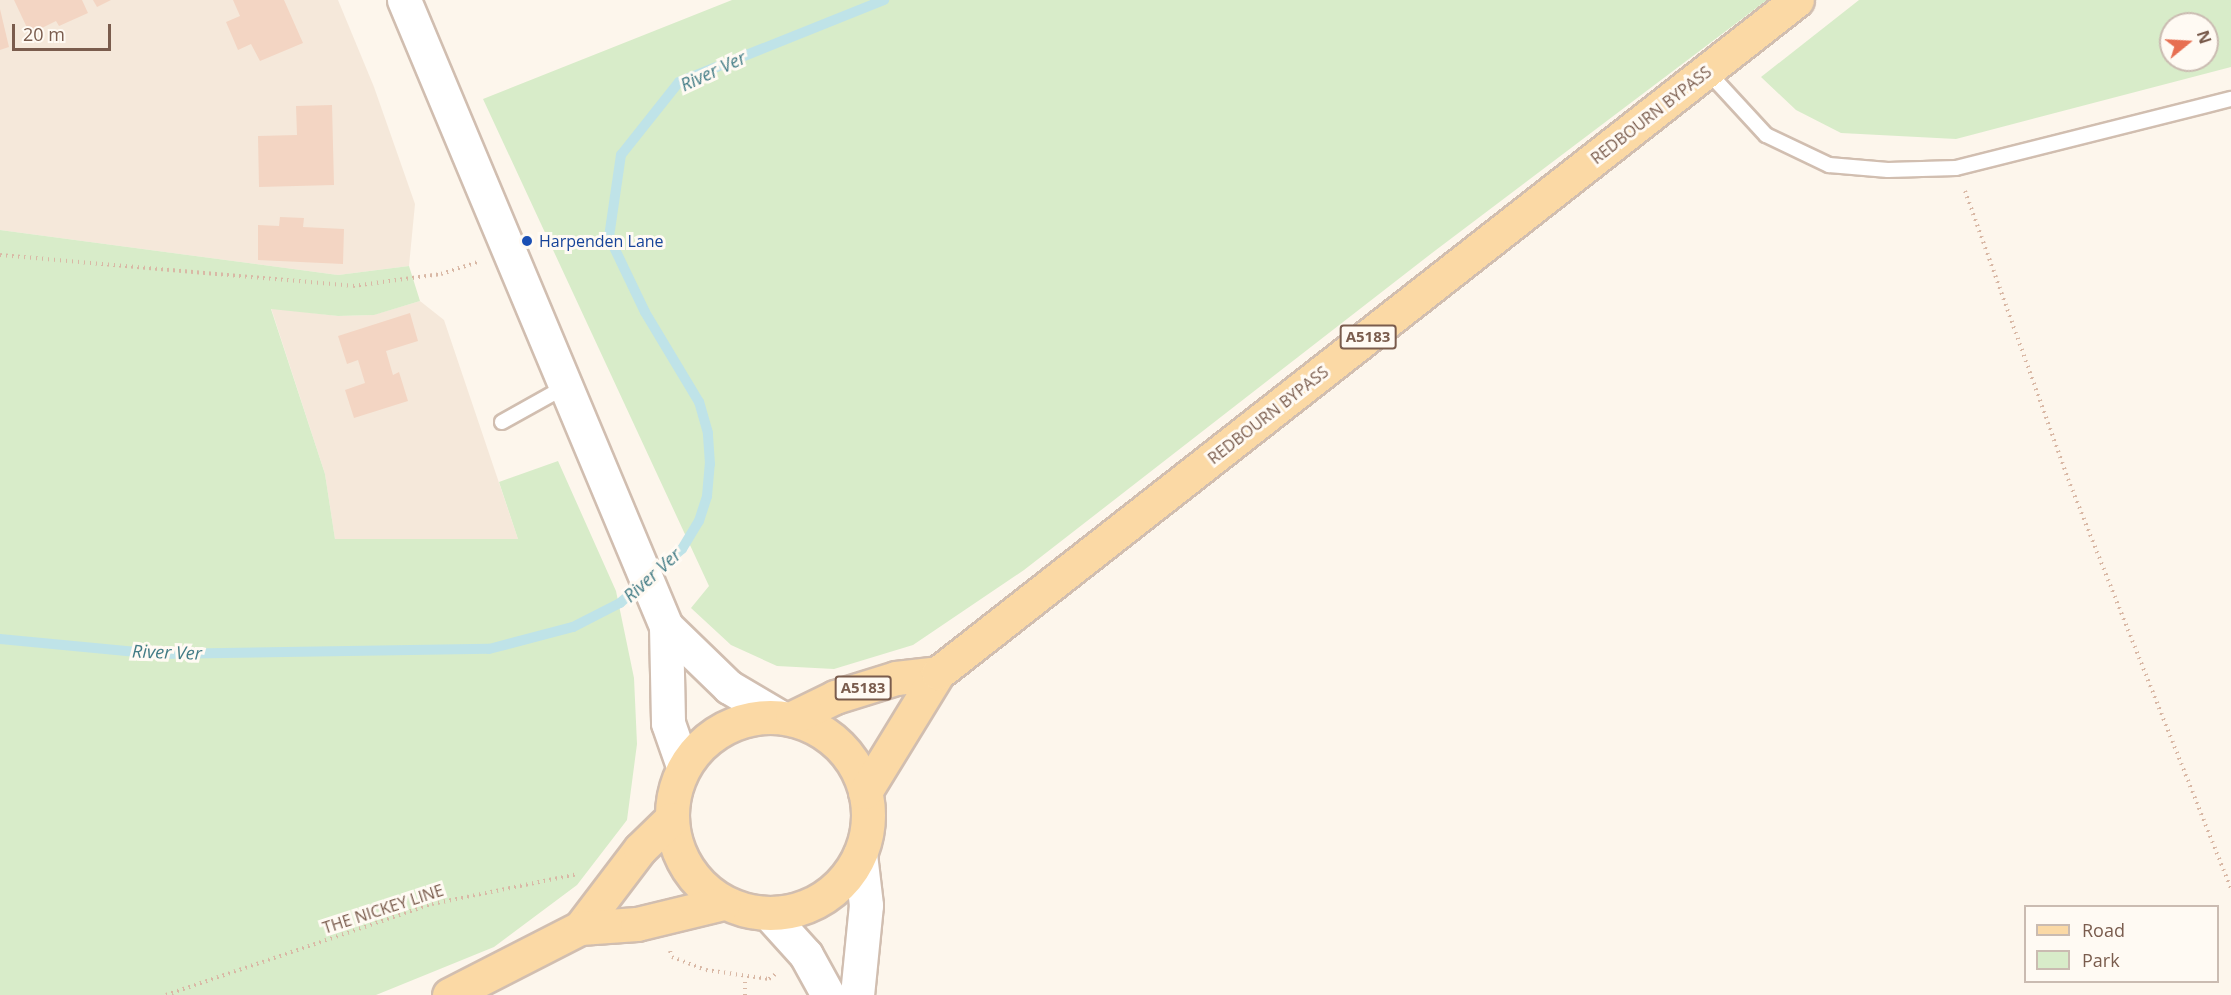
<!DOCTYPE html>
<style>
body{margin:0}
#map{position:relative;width:2231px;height:995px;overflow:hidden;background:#fdf6ec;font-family:"Open Sans",sans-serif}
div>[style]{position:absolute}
.residential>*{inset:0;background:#f5e8da}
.green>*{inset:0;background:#d8ecc9}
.stream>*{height:10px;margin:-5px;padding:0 5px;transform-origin:5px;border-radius:5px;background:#bfe3e8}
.building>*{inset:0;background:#f3d5c3}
.path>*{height:4px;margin-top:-2px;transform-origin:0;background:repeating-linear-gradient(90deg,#d9b8a5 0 1.5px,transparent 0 6px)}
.roads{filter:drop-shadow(2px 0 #d1beb0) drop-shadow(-2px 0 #d1beb0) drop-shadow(0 2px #d1beb0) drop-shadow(0 -2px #d1beb0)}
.service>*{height:14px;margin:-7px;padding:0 7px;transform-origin:7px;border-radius:7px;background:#fff}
.tertiary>*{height:33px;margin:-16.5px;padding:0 16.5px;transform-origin:16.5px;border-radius:16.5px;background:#fff}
.secondary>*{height:33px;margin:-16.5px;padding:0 16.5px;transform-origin:16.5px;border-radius:16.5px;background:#fff}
.primary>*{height:33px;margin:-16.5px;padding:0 16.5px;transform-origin:16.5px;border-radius:16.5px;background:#fbd9a5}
.primary>.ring{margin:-16.5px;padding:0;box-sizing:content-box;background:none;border:33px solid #fbd9a5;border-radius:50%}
.dots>*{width:16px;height:16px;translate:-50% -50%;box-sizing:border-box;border:3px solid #fffaf3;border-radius:50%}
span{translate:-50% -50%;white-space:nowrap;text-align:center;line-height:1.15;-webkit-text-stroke:6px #fffaf3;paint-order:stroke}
.shield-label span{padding:2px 4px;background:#fffaf3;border:2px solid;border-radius:4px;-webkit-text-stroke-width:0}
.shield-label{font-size:15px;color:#7a5c4d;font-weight:700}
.street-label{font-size:16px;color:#7a5c4d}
.transit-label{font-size:16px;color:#164399}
.left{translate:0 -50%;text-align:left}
.water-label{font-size:18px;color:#437c86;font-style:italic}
.legend{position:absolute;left:2024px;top:905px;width:195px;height:78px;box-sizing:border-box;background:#fffaf3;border:2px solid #cabbb1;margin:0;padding:8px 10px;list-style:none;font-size:18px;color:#7a5c4d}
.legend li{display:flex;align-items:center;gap:12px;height:30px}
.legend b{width:30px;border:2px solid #cabbb1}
.north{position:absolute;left:2159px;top:12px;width:60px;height:60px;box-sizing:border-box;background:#fffaf3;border:2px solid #cabbb1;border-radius:50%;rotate:72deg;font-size:16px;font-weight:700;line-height:24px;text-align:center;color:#7a5c4d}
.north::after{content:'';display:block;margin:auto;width:21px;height:27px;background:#e76f51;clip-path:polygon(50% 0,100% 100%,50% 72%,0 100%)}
.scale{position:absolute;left:12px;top:24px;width:99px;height:27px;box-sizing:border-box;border:3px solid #7a5c4d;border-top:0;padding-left:8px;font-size:18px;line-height:21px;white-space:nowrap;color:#7a5c4d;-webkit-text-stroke:4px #fffaf3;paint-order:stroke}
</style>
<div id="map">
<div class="residential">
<div style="clip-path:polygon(0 0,338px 0,374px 87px,415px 204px,409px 266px,338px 275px,0 230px)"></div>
<div style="clip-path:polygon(420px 301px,444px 320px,518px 539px,335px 539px,325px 474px,271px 308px,338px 316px,373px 315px)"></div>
</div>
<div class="green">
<div style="clip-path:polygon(732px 0,1767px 0,1432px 253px,1024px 570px,913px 645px,834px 669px,777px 666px,731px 645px,691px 608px,709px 586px,483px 99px)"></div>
<div style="clip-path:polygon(evenodd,1859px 0,2231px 0,2231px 67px,1956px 139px,1841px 133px,1796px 110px,1761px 77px,1859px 0,2171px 24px,2207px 24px,2207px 60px,2171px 60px,2171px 24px)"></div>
<div style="clip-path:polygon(0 230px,338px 275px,409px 266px,420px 301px,374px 315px,338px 316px,271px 309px,325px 474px,335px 539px,518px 539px,499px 482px,558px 461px,616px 591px,634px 678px,637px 744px,627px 820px,577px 885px,494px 947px,376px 995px,0 995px)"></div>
</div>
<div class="stream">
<div style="left:0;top:639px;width:161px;rotate:5.4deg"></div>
<div style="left:160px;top:654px;width:329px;rotate:-0.9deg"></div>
<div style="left:489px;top:649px;width:87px;rotate:-14.7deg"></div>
<div style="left:573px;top:627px;width:53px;rotate:-27.1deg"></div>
<div style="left:620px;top:603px;width:82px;rotate:-41.1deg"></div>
<div style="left:682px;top:549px;width:33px;rotate:-59deg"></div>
<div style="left:699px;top:521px;width:26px;rotate:-72deg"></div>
<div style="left:707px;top:496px;width:32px;rotate:-85deg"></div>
<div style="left:710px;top:464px;width:31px;rotate:-94deg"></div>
<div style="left:708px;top:433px;width:32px;rotate:-106deg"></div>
<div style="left:699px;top:402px;width:105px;rotate:-121deg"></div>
<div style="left:645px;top:312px;width:83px;rotate:-115.6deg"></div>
<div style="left:609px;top:237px;width:83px;rotate:-81.7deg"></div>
<div style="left:621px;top:155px;width:93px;rotate:-51.5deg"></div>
<div style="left:679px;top:82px;width:221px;rotate:-21.8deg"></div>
</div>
<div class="building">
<div style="clip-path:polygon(14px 0,82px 0,88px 13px,59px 26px,56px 21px,30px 34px)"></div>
<div style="clip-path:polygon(93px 0,111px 0,97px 7px)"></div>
<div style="clip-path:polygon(233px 0,284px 0,303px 43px,260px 61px,251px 44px,238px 50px,226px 22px,240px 16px)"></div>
<div style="clip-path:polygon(0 9px,9px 47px,0 50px)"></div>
<div style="clip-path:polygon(332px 105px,334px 185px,259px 187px,258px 136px,297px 135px,296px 106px)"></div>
<div style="clip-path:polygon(280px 217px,304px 218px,303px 227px,344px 229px,343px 264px,258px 260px,258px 225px,279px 226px)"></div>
<div style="clip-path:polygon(410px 313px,418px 341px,386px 351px,393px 375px,399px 372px,408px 401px,354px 418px,345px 390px,365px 383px,358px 360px,347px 364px,338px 336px)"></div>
</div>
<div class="path">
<div style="left:1965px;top:191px;width:306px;rotate:70.3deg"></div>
<div style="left:2068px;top:479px;width:440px;rotate:68.3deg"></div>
<div style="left:0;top:255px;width:354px;rotate:5deg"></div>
<div style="left:353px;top:286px;width:89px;rotate:-7.8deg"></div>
<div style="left:441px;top:274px;width:40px;rotate:-18deg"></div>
<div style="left:670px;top:951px;width:6px;rotate:72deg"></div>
<div style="left:672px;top:957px;width:36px;rotate:21deg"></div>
<div style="left:706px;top:970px;width:64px;rotate:8.1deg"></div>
<div style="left:769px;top:979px;width:10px;rotate:-37deg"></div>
<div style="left:166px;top:995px;width:281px;rotate:-18.9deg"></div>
<div style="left:432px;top:904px;width:149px;rotate:-11.6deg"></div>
<div style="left:745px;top:995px;width:18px;rotate:-90deg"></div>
</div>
<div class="roads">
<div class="service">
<div style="left:1707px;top:71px;width:87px;rotate:47.3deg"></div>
<div style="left:1766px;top:135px;width:70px;rotate:25.5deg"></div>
<div style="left:1829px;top:165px;width:59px;rotate:4.8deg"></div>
<div style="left:1888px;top:170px;width:68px;rotate:-1.7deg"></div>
<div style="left:1956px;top:168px;width:284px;rotate:-14.1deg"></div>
<div style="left:502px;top:422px;width:72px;rotate:-29.1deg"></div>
</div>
<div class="tertiary">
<div style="left:404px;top:0;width:679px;rotate:67.29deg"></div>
<div style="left:666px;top:626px;width:88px;rotate:44.1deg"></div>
<div style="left:729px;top:687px;width:57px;rotate:30.6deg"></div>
<div style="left:666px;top:626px;width:97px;rotate:88.8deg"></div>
<div style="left:668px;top:723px;width:46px;rotate:70.8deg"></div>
</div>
<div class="secondary">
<div style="left:769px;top:914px;width:55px;rotate:47.9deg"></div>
<div style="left:806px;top:955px;width:46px;rotate:61.2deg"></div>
<div style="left:857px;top:995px;width:90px;rotate:-84.3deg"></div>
<div style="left:866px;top:905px;width:51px;rotate:-96.7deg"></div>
</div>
<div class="primary">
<div class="ring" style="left:672px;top:717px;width:163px;height:163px"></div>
<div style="left:792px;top:718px;width:48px;rotate:-26deg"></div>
<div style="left:835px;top:697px;width:64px;rotate:-17.3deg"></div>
<div style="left:896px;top:678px;width:42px;rotate:-6.8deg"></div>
<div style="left:865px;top:792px;width:140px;rotate:-58.5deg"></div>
<div style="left:938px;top:673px;width:1091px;rotate:-38.08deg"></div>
<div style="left:580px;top:928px;width:99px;rotate:-52.8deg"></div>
<div style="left:640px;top:849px;width:43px;rotate:-44.1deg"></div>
<div style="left:449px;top:995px;width:147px;rotate:-27.1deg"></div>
<div style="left:580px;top:928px;width:57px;rotate:-4deg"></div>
<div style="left:637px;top:924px;width:89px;rotate:-13.6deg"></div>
</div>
</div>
<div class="dots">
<div style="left:527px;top:241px;background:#1a4fb4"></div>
</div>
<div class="shield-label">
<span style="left:1368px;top:337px">A5183</span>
<span style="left:863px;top:688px">A5183</span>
</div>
<div class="street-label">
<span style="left:1651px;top:115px;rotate:-38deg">REDBOURN BYPASS</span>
<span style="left:1268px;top:415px;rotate:-38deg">REDBOURN BYPASS</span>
<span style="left:383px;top:909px;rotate:-18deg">THE NICKEY LINE</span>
</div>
<div class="transit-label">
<span class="left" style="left:539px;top:241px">Harpenden Lane</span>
</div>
<div class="water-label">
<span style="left:713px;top:71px;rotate:-25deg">River Ver</span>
<span style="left:652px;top:575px;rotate:-42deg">River Ver</span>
<span style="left:167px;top:652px;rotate:2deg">River Ver</span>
</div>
<ul class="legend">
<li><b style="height:8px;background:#fbd9a5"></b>Road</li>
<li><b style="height:16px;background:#d8ecc9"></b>Park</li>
</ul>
<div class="north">N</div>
<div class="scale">20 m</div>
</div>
